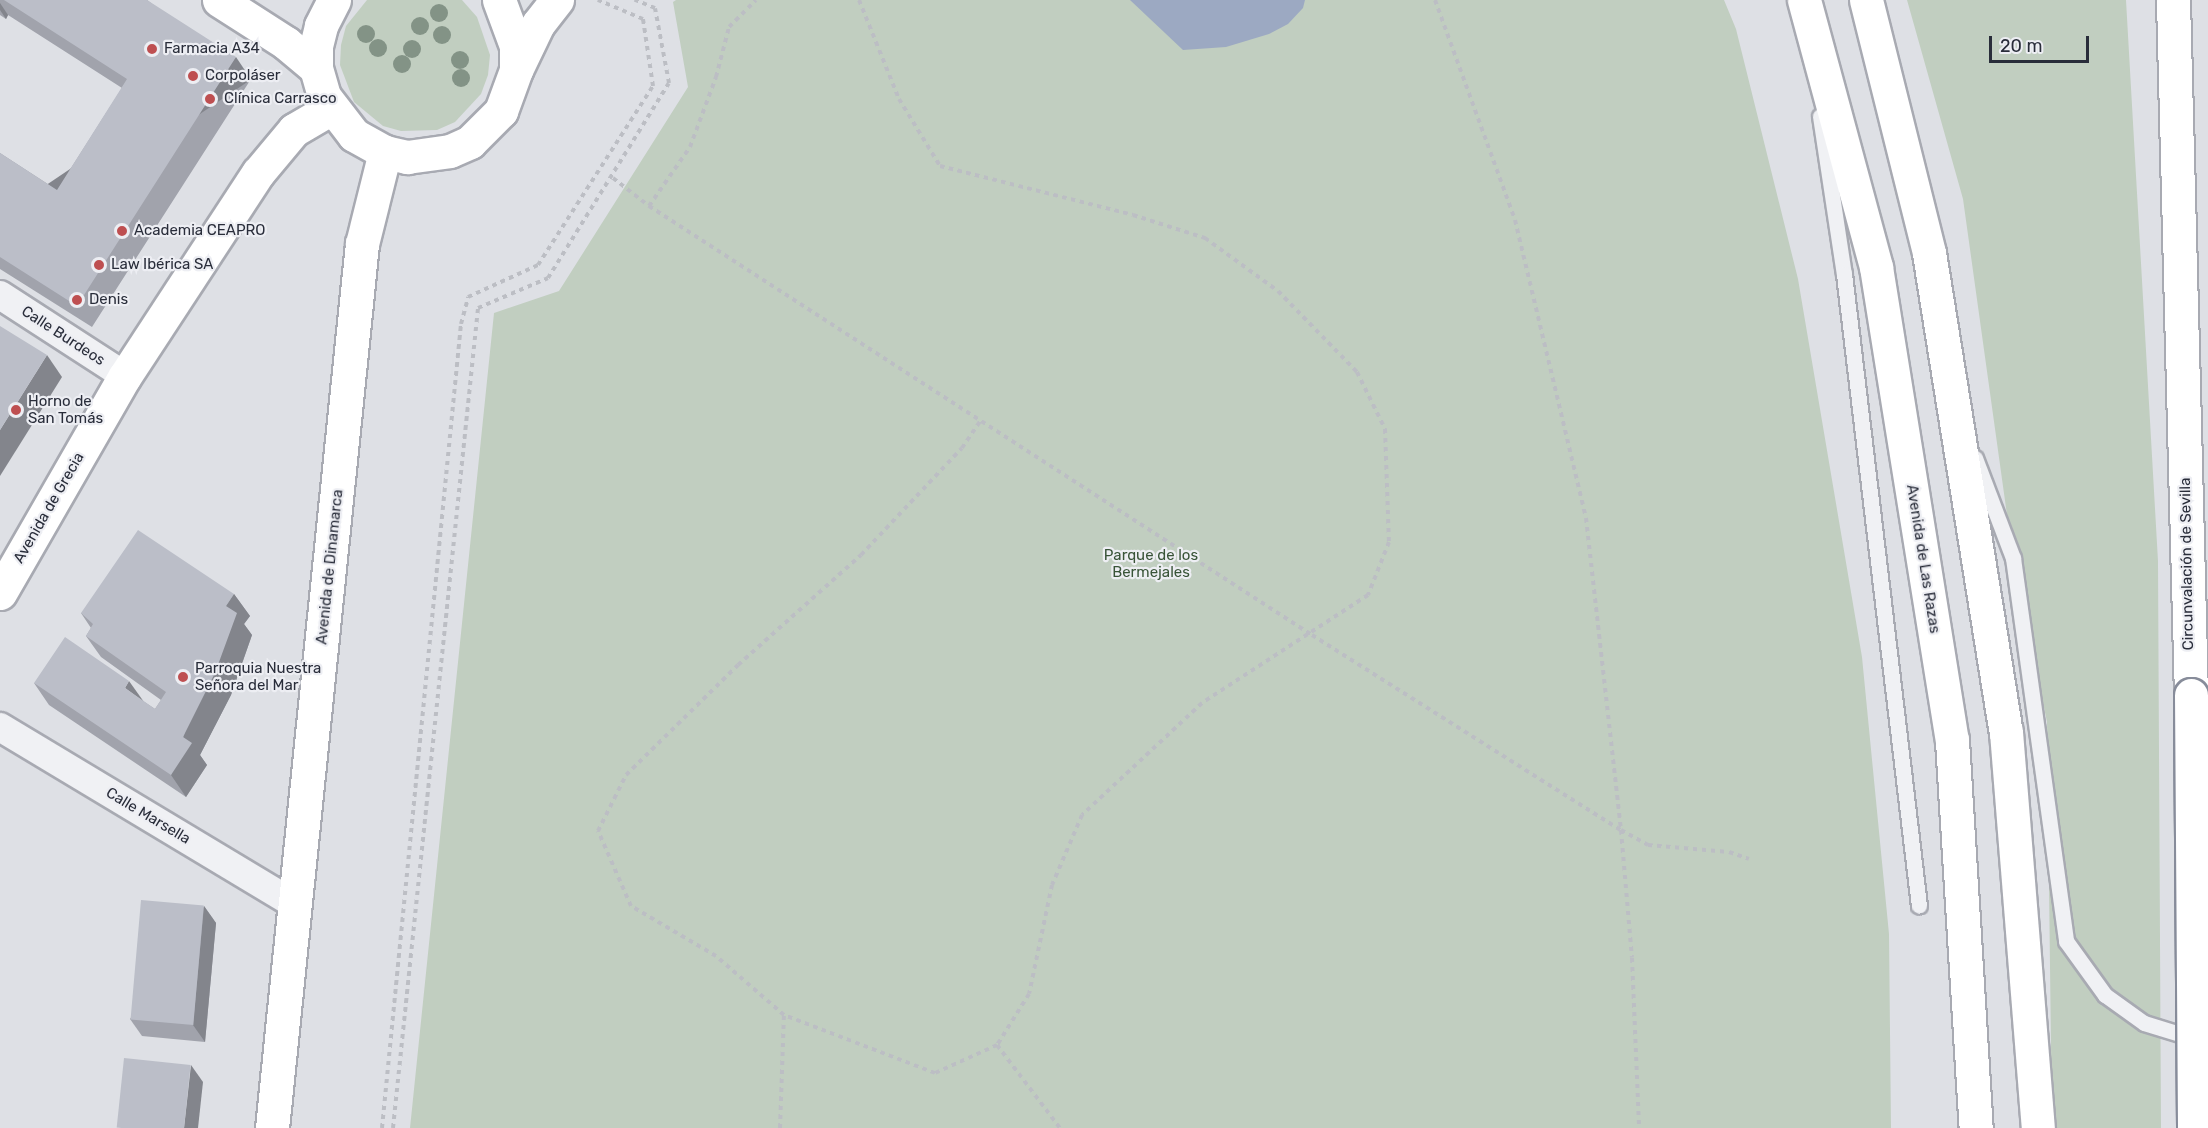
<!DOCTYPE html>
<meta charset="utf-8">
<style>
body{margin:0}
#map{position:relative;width:2208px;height:1128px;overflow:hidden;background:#dee0e5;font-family:Rubik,sans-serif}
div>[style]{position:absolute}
.green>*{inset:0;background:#c1cec0}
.water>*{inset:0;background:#9ca9c2}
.path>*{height:4px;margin-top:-2px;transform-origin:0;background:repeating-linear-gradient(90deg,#bcbec4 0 4.5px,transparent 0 9px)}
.roads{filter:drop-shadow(2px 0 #a8aab2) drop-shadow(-2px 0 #a8aab2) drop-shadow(0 2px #a8aab2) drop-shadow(0 -2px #a8aab2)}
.service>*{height:15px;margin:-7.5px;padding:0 7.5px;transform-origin:7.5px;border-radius:7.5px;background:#f0f1f4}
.minor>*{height:28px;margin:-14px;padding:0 14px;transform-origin:14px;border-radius:14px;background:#f0f1f4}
.secondary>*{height:33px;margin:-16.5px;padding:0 16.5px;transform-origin:16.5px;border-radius:16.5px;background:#fff}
.motorway>*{height:33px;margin:-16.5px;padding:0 16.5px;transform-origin:16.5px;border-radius:16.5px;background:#fff}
.bridges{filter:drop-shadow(2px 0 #878c9a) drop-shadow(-2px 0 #878c9a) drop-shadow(0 2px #878c9a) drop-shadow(0 -2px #878c9a)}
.motorway-bridge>*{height:33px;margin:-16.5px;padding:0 16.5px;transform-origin:16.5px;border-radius:16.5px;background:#fff}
.trees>*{width:18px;height:18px;margin:-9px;border-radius:50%;background:#839386}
.wall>*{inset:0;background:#a1a3ac}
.shaded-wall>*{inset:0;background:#83858c;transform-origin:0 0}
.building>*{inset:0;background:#bbbec8;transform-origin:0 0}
.dots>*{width:16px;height:16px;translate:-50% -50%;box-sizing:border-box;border:3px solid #edeef3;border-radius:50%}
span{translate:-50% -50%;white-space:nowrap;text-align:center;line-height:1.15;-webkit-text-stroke:4.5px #edeef3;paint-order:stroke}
.poi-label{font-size:15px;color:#292d3a}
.left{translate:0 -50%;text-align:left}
.street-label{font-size:15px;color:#292d3a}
.park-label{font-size:15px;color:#395438}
.scale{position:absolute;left:1989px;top:36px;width:100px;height:27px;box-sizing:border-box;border:3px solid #292d3a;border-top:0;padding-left:8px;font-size:18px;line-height:21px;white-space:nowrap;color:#292d3a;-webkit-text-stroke:4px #edeef3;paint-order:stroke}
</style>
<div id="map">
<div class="green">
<div style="clip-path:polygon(367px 0,462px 0,477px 17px,490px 55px,488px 75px,481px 94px,455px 122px,437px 130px,401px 131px,383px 126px,354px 102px,340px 65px,341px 45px,346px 26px)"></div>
<div style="clip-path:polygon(676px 0,1724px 0,1736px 29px,1798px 279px,1862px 657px,1889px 934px,1891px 1128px,410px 1128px,494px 313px,559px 291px,688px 87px,673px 2px)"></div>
<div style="clip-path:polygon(1907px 0,2126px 0,2158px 561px,2161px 1128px,2052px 1128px,2047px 722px,2013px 558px,1963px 199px)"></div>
</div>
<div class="water">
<div style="clip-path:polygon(1130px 0,1305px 0,1303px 8px,1288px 24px,1269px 34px,1226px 47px,1183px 50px)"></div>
</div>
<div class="path">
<div style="left:859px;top:0;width:107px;rotate:68deg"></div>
<div style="left:899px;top:99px;width:79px;rotate:58.5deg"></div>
<div style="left:940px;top:166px;width:199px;rotate:14.2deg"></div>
<div style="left:1133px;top:215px;width:76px;rotate:17.7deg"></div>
<div style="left:1205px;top:238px;width:90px;rotate:36deg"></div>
<div style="left:1278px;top:291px;width:113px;rotate:45.7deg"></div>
<div style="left:1357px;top:372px;width:64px;rotate:63.8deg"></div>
<div style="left:1385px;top:429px;width:113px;rotate:88deg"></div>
<div style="left:1389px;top:542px;width:57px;rotate:111.6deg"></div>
<div style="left:1368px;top:595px;width:198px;rotate:147deg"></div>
<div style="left:1202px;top:703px;width:164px;rotate:137deg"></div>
<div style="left:1082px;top:815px;width:76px;rotate:113.2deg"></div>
<div style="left:1052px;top:885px;width:111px;rotate:101.9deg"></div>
<div style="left:1029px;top:994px;width:60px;rotate:122.1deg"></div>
<div style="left:997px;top:1045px;width:68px;rotate:155.7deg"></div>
<div style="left:935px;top:1073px;width:162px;rotate:-159deg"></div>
<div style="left:784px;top:1015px;width:90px;rotate:-139.1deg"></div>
<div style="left:716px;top:956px;width:99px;rotate:-149.5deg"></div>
<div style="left:631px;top:906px;width:82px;rotate:-113.7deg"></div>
<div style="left:598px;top:831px;width:63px;rotate:-63.4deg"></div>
<div style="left:626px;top:775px;width:157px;rotate:-44.5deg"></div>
<div style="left:738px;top:665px;width:165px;rotate:-41.8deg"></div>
<div style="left:861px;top:555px;width:147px;rotate:-46.7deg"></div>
<div style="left:962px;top:448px;width:34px;rotate:-56deg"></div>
<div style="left:1435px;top:0;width:234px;rotate:70deg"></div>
<div style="left:1515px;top:220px;width:306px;rotate:76.6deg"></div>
<div style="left:1586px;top:518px;width:314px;rotate:83.6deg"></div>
<div style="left:1621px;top:830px;width:128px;rotate:85.1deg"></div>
<div style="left:1632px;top:958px;width:170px;rotate:87.6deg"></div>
<div style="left:613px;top:178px;width:46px;rotate:37.9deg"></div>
<div style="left:649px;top:206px;width:790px;rotate:32.91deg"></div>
<div style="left:1312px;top:635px;width:365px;rotate:32.3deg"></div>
<div style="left:1621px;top:830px;width:31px;rotate:29deg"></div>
<div style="left:1648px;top:845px;width:81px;rotate:4.9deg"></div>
<div style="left:1729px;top:852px;width:21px;rotate:19deg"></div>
<div style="left:649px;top:206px;width:72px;rotate:-55.2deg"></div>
<div style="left:690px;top:147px;width:75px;rotate:-69.6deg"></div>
<div style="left:716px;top:77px;width:52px;rotate:-75.4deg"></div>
<div style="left:729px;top:27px;width:38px;rotate:-45deg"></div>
<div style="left:997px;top:1045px;width:104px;rotate:52.8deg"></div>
<div style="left:382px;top:1128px;width:808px;rotate:-84.39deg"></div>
<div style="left:461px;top:324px;width:28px;rotate:-75deg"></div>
<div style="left:468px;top:297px;width:77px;rotate:-24.6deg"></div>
<div style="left:538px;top:265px;width:213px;rotate:-57.3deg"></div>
<div style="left:653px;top:86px;width:68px;rotate:-98.5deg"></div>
<div style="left:643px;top:19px;width:49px;rotate:-157.1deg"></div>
<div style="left:393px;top:1128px;width:824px;rotate:-84.08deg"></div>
<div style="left:478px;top:308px;width:76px;rotate:-23.2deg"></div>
<div style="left:548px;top:278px;width:229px;rotate:-58.2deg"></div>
<div style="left:669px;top:83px;width:76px;rotate:-100.6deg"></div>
<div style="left:655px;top:8px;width:22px;rotate:-158deg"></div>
<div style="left:780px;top:1128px;width:113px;rotate:-88deg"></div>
</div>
<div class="roads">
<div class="service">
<div style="left:1820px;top:116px;width:160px;rotate:81.4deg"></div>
<div style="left:1844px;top:274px;width:636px;rotate:83.23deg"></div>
<div style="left:1975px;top:458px;width:107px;rotate:69.2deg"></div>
<div style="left:2013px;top:558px;width:387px;rotate:82.1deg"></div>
<div style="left:2066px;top:941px;width:67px;rotate:54.2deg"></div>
<div style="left:2105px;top:995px;width:48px;rotate:35.7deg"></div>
<div style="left:2144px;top:1023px;width:54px;rotate:17.1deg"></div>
</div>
<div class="minor">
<div style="left:0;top:295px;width:149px;rotate:32.9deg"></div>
<div style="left:0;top:727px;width:345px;rotate:31deg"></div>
</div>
<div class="secondary">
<div style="left:219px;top:0;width:80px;rotate:32.7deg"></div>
<div style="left:286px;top:43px;width:39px;rotate:40deg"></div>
<div style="left:334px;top:0;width:29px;rotate:117deg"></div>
<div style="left:321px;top:26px;width:21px;rotate:104deg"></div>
<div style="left:316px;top:46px;width:22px;rotate:90deg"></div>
<div style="left:316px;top:68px;width:29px;rotate:74deg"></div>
<div style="left:324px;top:96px;width:49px;rotate:52.4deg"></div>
<div style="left:354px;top:135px;width:35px;rotate:29deg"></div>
<div style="left:385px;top:152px;width:23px;rotate:13deg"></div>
<div style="left:407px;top:157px;width:43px;rotate:-7.9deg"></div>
<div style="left:450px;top:151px;width:22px;rotate:-24deg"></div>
<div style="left:470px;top:142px;width:44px;rotate:-45deg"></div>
<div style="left:501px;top:111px;width:44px;rotate:-69.9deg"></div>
<div style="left:516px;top:70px;width:24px;rotate:-90deg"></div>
<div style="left:516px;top:46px;width:49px;rotate:-110.3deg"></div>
<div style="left:1804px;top:0;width:277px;rotate:74.9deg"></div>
<div style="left:1876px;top:267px;width:479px;rotate:80.9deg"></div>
<div style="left:1952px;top:740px;width:389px;rotate:86.5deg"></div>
<div style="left:1866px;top:0;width:261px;rotate:76deg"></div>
<div style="left:1929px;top:253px;width:485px;rotate:80.9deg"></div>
<div style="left:2006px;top:732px;width:397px;rotate:85.4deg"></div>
<div style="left:517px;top:68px;width:49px;rotate:-64.5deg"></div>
<div style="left:538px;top:24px;width:31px;rotate:-52deg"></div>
<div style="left:0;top:593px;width:250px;rotate:-60.1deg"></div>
<div style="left:125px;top:376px;width:243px;rotate:-56.8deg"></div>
<div style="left:258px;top:173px;width:56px;rotate:-50.1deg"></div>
<div style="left:294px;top:130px;width:42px;rotate:-30.3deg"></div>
<div style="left:272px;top:1128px;width:889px;rotate:-84.19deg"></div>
<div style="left:362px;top:244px;width:95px;rotate:-76deg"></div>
</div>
<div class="motorway">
<div style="left:2173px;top:0;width:695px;rotate:88.52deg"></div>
</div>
</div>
<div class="bridges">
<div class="motorway-bridge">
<div style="left:2191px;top:695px;width:433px;rotate:89.6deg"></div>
</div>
</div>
<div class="trees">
<div style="left:439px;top:13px"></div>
<div style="left:420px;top:26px"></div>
<div style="left:366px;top:34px"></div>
<div style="left:442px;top:35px"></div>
<div style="left:378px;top:48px"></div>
<div style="left:412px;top:49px"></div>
<div style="left:460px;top:60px"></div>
<div style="left:402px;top:64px"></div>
<div style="left:461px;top:78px"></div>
</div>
<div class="wall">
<div style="clip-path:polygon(0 0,147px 0,251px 79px,92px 327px,0 269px,0 153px,57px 190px,122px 88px,8px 15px,6px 19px,0 15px)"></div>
<div style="clip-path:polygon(234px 594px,250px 616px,244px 624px,252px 635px,231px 695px,200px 755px,207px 765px,186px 797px,49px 705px,34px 683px,143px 701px,155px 709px,161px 700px,101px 657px,86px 636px,91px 628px,81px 613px)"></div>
<div style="clip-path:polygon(204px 906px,216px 923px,205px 1042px,142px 1036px,130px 1019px)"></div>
</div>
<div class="shaded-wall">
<div style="clip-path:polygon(0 3px,8px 15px,6px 19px,0 10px)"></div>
<div style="left:236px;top:57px;width:27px;height:295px;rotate:56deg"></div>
<div style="clip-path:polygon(47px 355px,62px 377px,0 476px,0 430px)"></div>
<div style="clip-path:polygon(234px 594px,250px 616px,244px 624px,252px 635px,231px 695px,200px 755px,207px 765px,186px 797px,171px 775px,226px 606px)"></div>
<div style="clip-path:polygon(129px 681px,144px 702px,125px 688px)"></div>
<div style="clip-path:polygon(204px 906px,216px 923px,205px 1042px,193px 1025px)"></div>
<div style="clip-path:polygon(191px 1065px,203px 1082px,198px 1128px,184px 1128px)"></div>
</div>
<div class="building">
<div style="clip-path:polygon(4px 0,147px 0,236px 57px,77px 306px,0 257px,0 153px,57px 190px,127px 79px)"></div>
<div style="clip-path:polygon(0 326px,47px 355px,0 430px)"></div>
<div style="clip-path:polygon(138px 530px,234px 594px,226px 606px,237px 613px,215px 673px,183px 737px,192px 743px,171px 775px,34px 683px,65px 637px,129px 681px,125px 688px,155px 709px,166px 692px,86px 636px,93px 624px,81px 613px)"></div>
<div style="left:141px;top:900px;width:63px;height:120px;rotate:5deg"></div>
<div style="left:124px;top:1058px;width:67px;height:70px;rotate:6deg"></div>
</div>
<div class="dots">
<div style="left:152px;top:49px;background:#be4f51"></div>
<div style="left:193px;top:76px;background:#be4f51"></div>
<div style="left:210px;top:99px;background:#be4f51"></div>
<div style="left:122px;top:231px;background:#be4f51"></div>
<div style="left:99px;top:265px;background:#be4f51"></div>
<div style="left:77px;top:300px;background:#be4f51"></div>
<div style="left:16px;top:410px;background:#be4f51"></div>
<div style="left:183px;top:677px;background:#be4f51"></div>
</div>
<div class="poi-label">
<span class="left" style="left:164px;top:49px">Farmacia A34</span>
<span class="left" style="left:205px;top:76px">Corpoláser</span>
<span class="left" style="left:224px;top:99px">Clínica Carrasco</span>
<span class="left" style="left:134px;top:231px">Academia CEAPRO</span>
<span class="left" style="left:111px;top:265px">Law Ibérica SA</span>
<span class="left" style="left:89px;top:300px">Denis</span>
<span class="left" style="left:28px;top:410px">Horno de<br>San Tomás</span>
<span class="left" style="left:195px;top:677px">Parroquia Nuestra<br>Señora del Mar</span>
</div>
<div class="street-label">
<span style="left:63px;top:336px;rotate:33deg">Calle Burdeos</span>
<span style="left:49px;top:508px;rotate:-60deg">Avenida de Grecia</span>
<span style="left:1923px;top:559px;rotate:81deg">Avenida de Las Razas</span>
<span style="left:2187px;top:564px;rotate:-91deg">Circunvalación de Sevilla</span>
<span style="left:330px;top:567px;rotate:-84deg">Avenida de Dinamarca</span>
<span style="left:148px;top:816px;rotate:31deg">Calle Marsella</span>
</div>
<div class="park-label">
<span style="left:1151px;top:564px">Parque de los<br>Bermejales</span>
</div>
<div class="scale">20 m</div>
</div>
